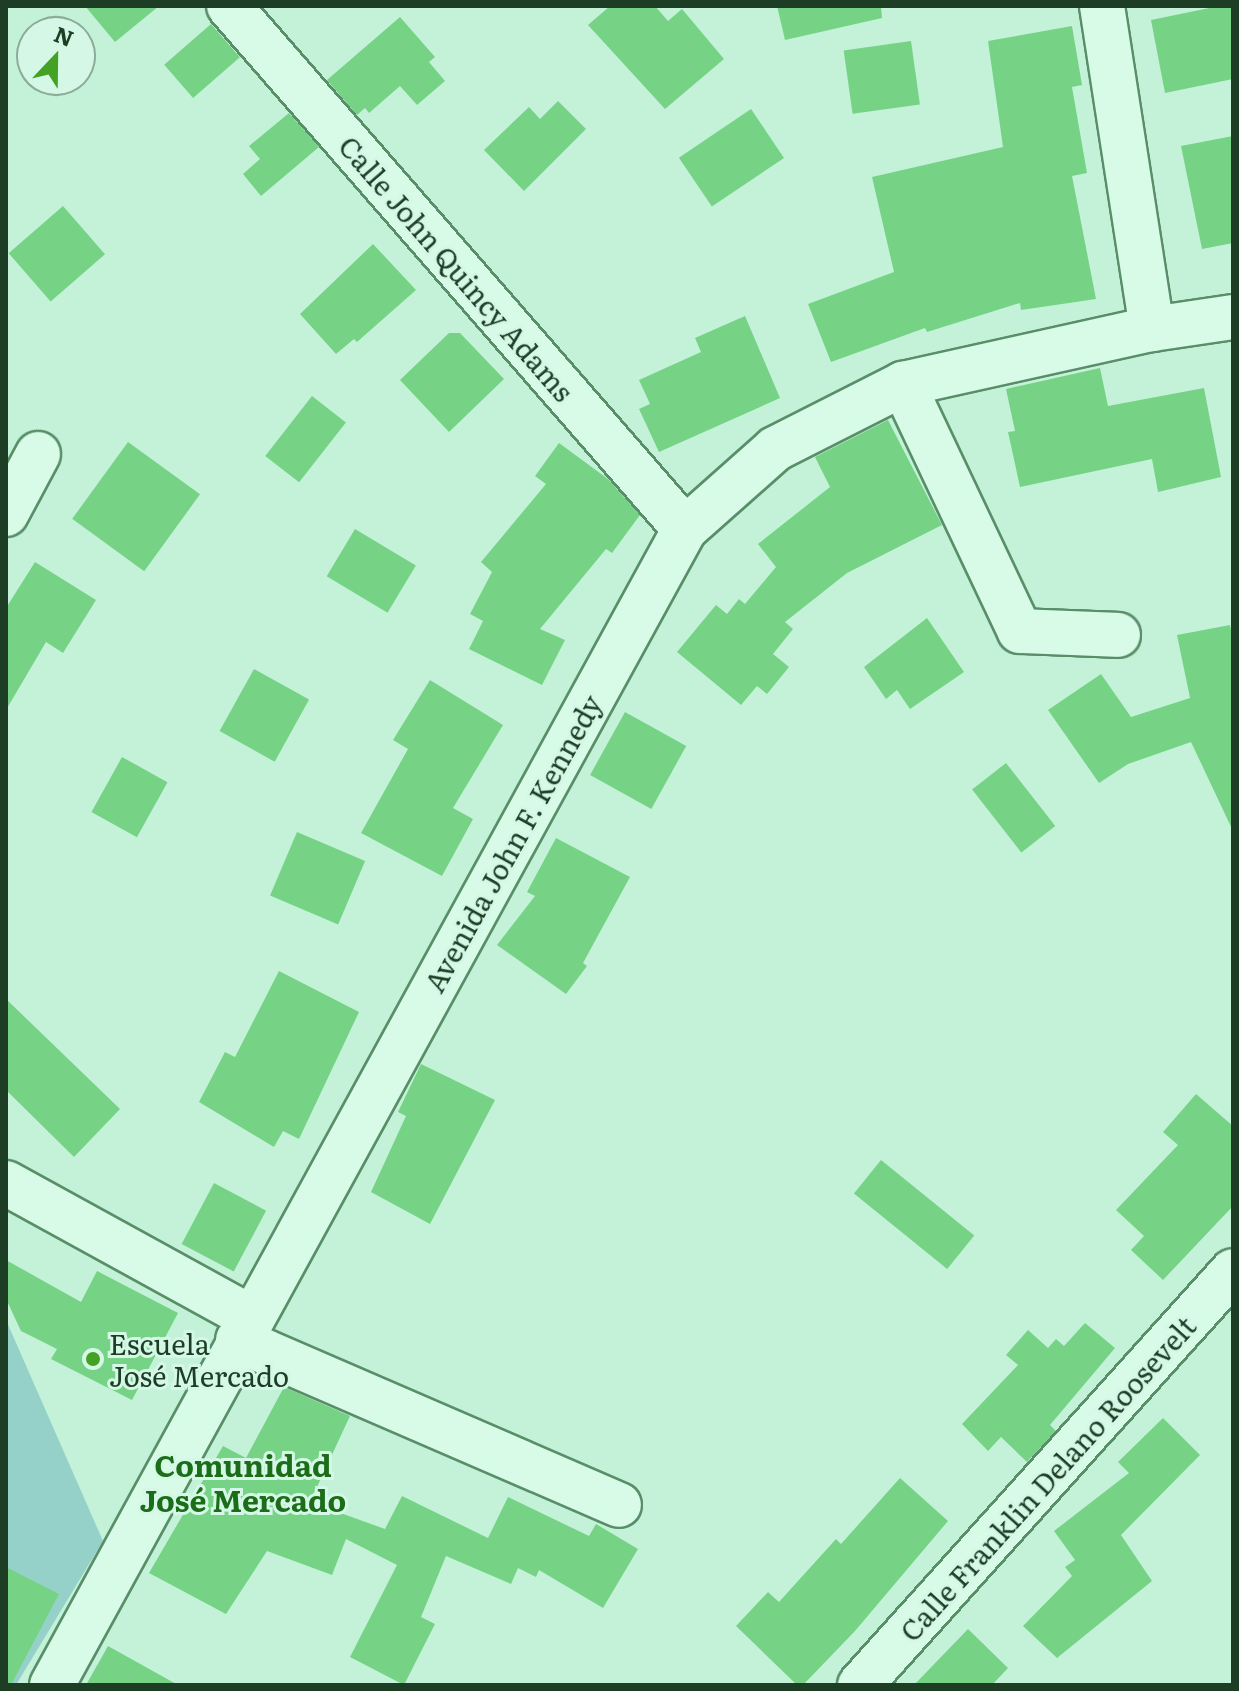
<!DOCTYPE html>
<meta charset="utf-8">
<style>
body{margin:0}
#map{position:relative;width:1239px;height:1691px;overflow:hidden;background:#c3f2d9;font-family:Literata,serif}
div>[style]{position:absolute}
.green>*{inset:0;background:#96d1c9}
.building>*{inset:0;background:#76d386;transform-origin:0 0}
.roads{filter:drop-shadow(2px 0 #588e68) drop-shadow(-2px 0 #588e68) drop-shadow(0 2px #588e68) drop-shadow(0 -2px #588e68)}
.minor>*{height:44px;margin:-22px;padding:0 22px;transform-origin:22px;border-radius:22px;background:#d8fbe8}
.dots>*{width:22px;height:22px;translate:-50% -50%;box-sizing:border-box;border:4px solid #d4f8e5;border-radius:50%}
span{translate:-50% -50%;white-space:nowrap;text-align:center;line-height:1.15;-webkit-text-stroke:6px #d4f8e5;paint-order:stroke}
.street-label{font-size:28px;color:#1d3d25}
.poi-label{font-size:28px;color:#1d3d25}
.left{translate:0 -50%;text-align:left}
.neighbourhood-label{font-size:30px;color:#1c6d19;font-weight:700}
.frame{position:absolute;inset:0;border:8px solid #1d3d25;pointer-events:none}
.north{position:absolute;left:16px;top:16px;width:80px;height:80px;box-sizing:border-box;background:#d4f8e5;border:2px solid #8bad98;border-radius:50%;rotate:22deg;font-size:22px;font-weight:700;line-height:32px;text-align:center;color:#1d3d25}
.north::after{content:'';display:block;margin:auto;width:28px;height:36px;background:#43a223;clip-path:polygon(50% 0,100% 100%,50% 72%,0 100%)}
</style>
<div id="map">
<div class="green">
<div style="clip-path:polygon(6px 1320px,103px 1541px,16px 1685px,6px 1685px)"></div>
</div>
<div class="building">
<div style="clip-path:polygon(85px 6px,159px 6px,115px 42px)"></div>
<div style="clip-path:polygon(610px 6px,655px 6px,668px 21px,682px 9px,724px 59px,665px 109px,588px 25px)"></div>
<div style="clip-path:polygon(777px 6px,881px 6px,882px 18px,785px 40px)"></div>
<div style="clip-path:polygon(1219px 6px,1233px 6px,1233px 79px,1165px 93px,1151px 20px)"></div>
<div style="clip-path:polygon(400px 17px,435px 57px,429px 62px,445px 81px,417px 105px,400px 86px,369px 113px,365px 108px,357px 115px,327px 80px)"></div>
<div style="left:211px;top:24px;width:44px;height:62px;rotate:49deg"></div>
<div style="clip-path:polygon(1072px 26px,1082px 85px,1072px 87px,1087px 173px,1072px 176px,1096px 299px,1021px 310px,1020px 303px,927px 332px,925px 328px,831px 362px,808px 304px,894px 272px,872px 177px,1003px 147px,988px 41px)"></div>
<div style="left:911px;top:41px;width:64px;height:68px;rotate:82deg"></div>
<div style="clip-path:polygon(558px 101px,586px 129px,524px 191px,484px 150px,529px 107px,540px 119px)"></div>
<div style="left:751px;top:109px;width:59px;height:87px;rotate:56deg"></div>
<div style="clip-path:polygon(289px 113px,319px 147px,261px 196px,243px 174px,260px 159px,249px 146px)"></div>
<div style="clip-path:polygon(1233px 136px,1233px 243px,1202px 249px,1181px 146px)"></div>
<div style="left:63px;top:206px;width:64px;height:72px;rotate:49deg"></div>
<div style="clip-path:polygon(373px 244px,416px 290px,357px 342px,354px 339px,336px 354px,300px 314px)"></div>
<div style="clip-path:polygon(745px 316px,780px 398px,659px 452px,639px 409px,650px 404px,639px 380px,701px 352px,695px 338px)"></div>
<div style="clip-path:polygon(449px 333px,460px 333px,504px 379px,449px 432px,400px 380px)"></div>
<div style="clip-path:polygon(1100px 368px,1108px 406px,1204px 388px,1221px 477px,1158px 492px,1152px 459px,1020px 487px,1008px 432px,1015px 431px,1006px 389px)"></div>
<div style="left:312px;top:396px;width:43px;height:76px;rotate:38deg"></div>
<div style="clip-path:polygon(888px 420px,942px 525px,847px 573px,785px 622px,793px 629px,773px 654px,789px 667px,767px 694px,757px 686px,741px 705px,677px 652px,716px 605px,727px 614px,739px 599px,745px 604px,776px 567px,758px 544px,830px 487px,815px 457px)"></div>
<div style="left:128px;top:442px;width:89px;height:95px;rotate:36deg"></div>
<div style="clip-path:polygon(559px 443px,608px 479px,640px 515px,612px 553px,606px 549px,540px 629px,565px 640px,542px 685px,469px 649px,483px 621px,470px 614px,492px 572px,481px 562px,546px 484px,535px 476px)"></div>
<div style="left:355px;top:529px;width:71px;height:55px;rotate:31deg"></div>
<div style="clip-path:polygon(35px 562px,96px 600px,63px 653px,46px 642px,6px 710px,6px 608px)"></div>
<div style="clip-path:polygon(927px 618px,964px 672px,910px 709px,897px 690px,886px 699px,864px 667px)"></div>
<div style="clip-path:polygon(1230px 625px,1233px 641px,1233px 831px,1191px 742px,1128px 764px,1099px 783px,1048px 710px,1101px 674px,1131px 717px,1190px 698px,1177px 635px)"></div>
<div style="left:254px;top:669px;width:63px;height:71px;rotate:29deg"></div>
<div style="clip-path:polygon(430px 680px,503px 725px,453px 808px,473px 819px,442px 876px,361px 833px,408px 749px,393px 740px)"></div>
<div style="left:625px;top:712px;width:70px;height:72px;rotate:29deg"></div>
<div style="left:122px;top:757px;width:52px;height:63px;rotate:29deg"></div>
<div style="left:1006px;top:763px;width:80px;height:43px;rotate:52deg"></div>
<div style="left:297px;top:832px;width:74px;height:69px;rotate:23deg"></div>
<div style="clip-path:polygon(556px 838px,630px 877px,583px 963px,587px 966px,566px 994px,497px 945px,535px 896px,527px 892px)"></div>
<div style="clip-path:polygon(279px 971px,359px 1012px,299px 1139px,283px 1131px,274px 1147px,199px 1102px,225px 1052px,235px 1057px)"></div>
<div style="clip-path:polygon(6px 999px,120px 1109px,74px 1157px,6px 1090px)"></div>
<div style="clip-path:polygon(421px 1064px,495px 1100px,430px 1224px,371px 1192px,406px 1116px,398px 1112px)"></div>
<div style="clip-path:polygon(1196px 1094px,1233px 1126px,1233px 1206px,1163px 1280px,1131px 1250px,1144px 1236px,1116px 1210px,1178px 1145px,1163px 1132px)"></div>
<div style="left:881px;top:1160px;width:120px;height:43px;rotate:39deg"></div>
<div style="left:214px;top:1183px;width:59px;height:69px;rotate:28deg"></div>
<div style="clip-path:polygon(6px 1260px,81px 1302px,97px 1271px,178px 1313px,132px 1400px,51px 1359px,57px 1349px,21px 1331px,6px 1299px)"></div>
<div style="clip-path:polygon(1085px 1323px,1115px 1348px,1050px 1425px,1056px 1431px,1027px 1462px,1001px 1437px,988px 1451px,962px 1424px,1018px 1365px,1006px 1355px,1028px 1330px,1048px 1348px,1056px 1339px,1064px 1346px)"></div>
<div style="clip-path:polygon(284px 1387px,350px 1416px,310px 1502px,385px 1529px,402px 1496px,488px 1538px,508px 1497px,589px 1536px,596px 1524px,638px 1549px,603px 1608px,539px 1570px,536px 1577px,518px 1568px,511px 1584px,446px 1556px,421px 1617px,435px 1624px,404px 1685px,350px 1657px,397px 1565px,346px 1539px,332px 1575px,267px 1551px,226px 1614px,149px 1573px,223px 1446px,246px 1458px)"></div>
<div style="clip-path:polygon(1163px 1418px,1200px 1455px,1121px 1535px,1152px 1581px,1057px 1658px,1023px 1626px,1072px 1576px,1065px 1567px,1075px 1560px,1054px 1531px,1129px 1473px,1118px 1462px)"></div>
<div style="clip-path:polygon(900px 1478px,948px 1521px,855px 1631px,803px 1685px,797px 1685px,736px 1626px,768px 1592px,779px 1602px,836px 1539px,841px 1544px)"></div>
<div style="clip-path:polygon(6px 1567px,59px 1594px,11px 1685px,6px 1685px)"></div>
<div style="clip-path:polygon(968px 1629px,1008px 1668px,992px 1685px,914px 1685px)"></div>
<div style="clip-path:polygon(108px 1646px,178px 1685px,86px 1685px)"></div>
</div>
<div class="roads">
<div class="minor">
<div style="left:229px;top:6px;width:694px;rotate:48.92deg"></div>
<div style="left:1102px;top:6px;width:327px;rotate:81.2deg"></div>
<div style="left:903px;top:384px;width:273px;rotate:64.7deg"></div>
<div style="left:1020px;top:631px;width:98px;rotate:2.3deg"></div>
<div style="left:6px;top:514px;width:68px;rotate:-61.9deg"></div>
<div style="left:6px;top:1183px;width:278px;rotate:28.8deg"></div>
<div style="left:238px;top:1340px;width:415px;rotate:23.4deg"></div>
<div style="left:52px;top:1685px;width:1318px;rotate:-61.3deg"></div>
<div style="left:685px;top:529px;width:120px;rotate:-41.6deg"></div>
<div style="left:775px;top:449px;width:144px;rotate:-26.9deg"></div>
<div style="left:903px;top:384px;width:255px;rotate:-12.5deg"></div>
<div style="left:1152px;top:329px;width:82px;rotate:-8.4deg"></div>
<div style="left:860px;top:1685px;width:557px;rotate:-47.98deg"></div>
</div>
</div>
<div class="dots">
<div style="left:93px;top:1359px;background:#43a223"></div>
</div>
<div class="street-label">
<span style="left:457px;top:268px;rotate:49deg">Calle John Quincy Adams</span>
<span style="left:512px;top:843px;rotate:-61deg">Avenida John F. Kennedy</span>
<span style="left:1047px;top:1478px;rotate:-48deg">Calle Franklin Delano Roosevelt</span>
</div>
<div class="poi-label">
<span class="left" style="left:109px;top:1359px">Escuela<br>José Mercado</span>
</div>
<div class="neighbourhood-label">
<span style="left:243px;top:1481px">Comunidad<br>José Mercado</span>
</div>
<div class="frame"></div>
<div class="north">N</div>
</div>
